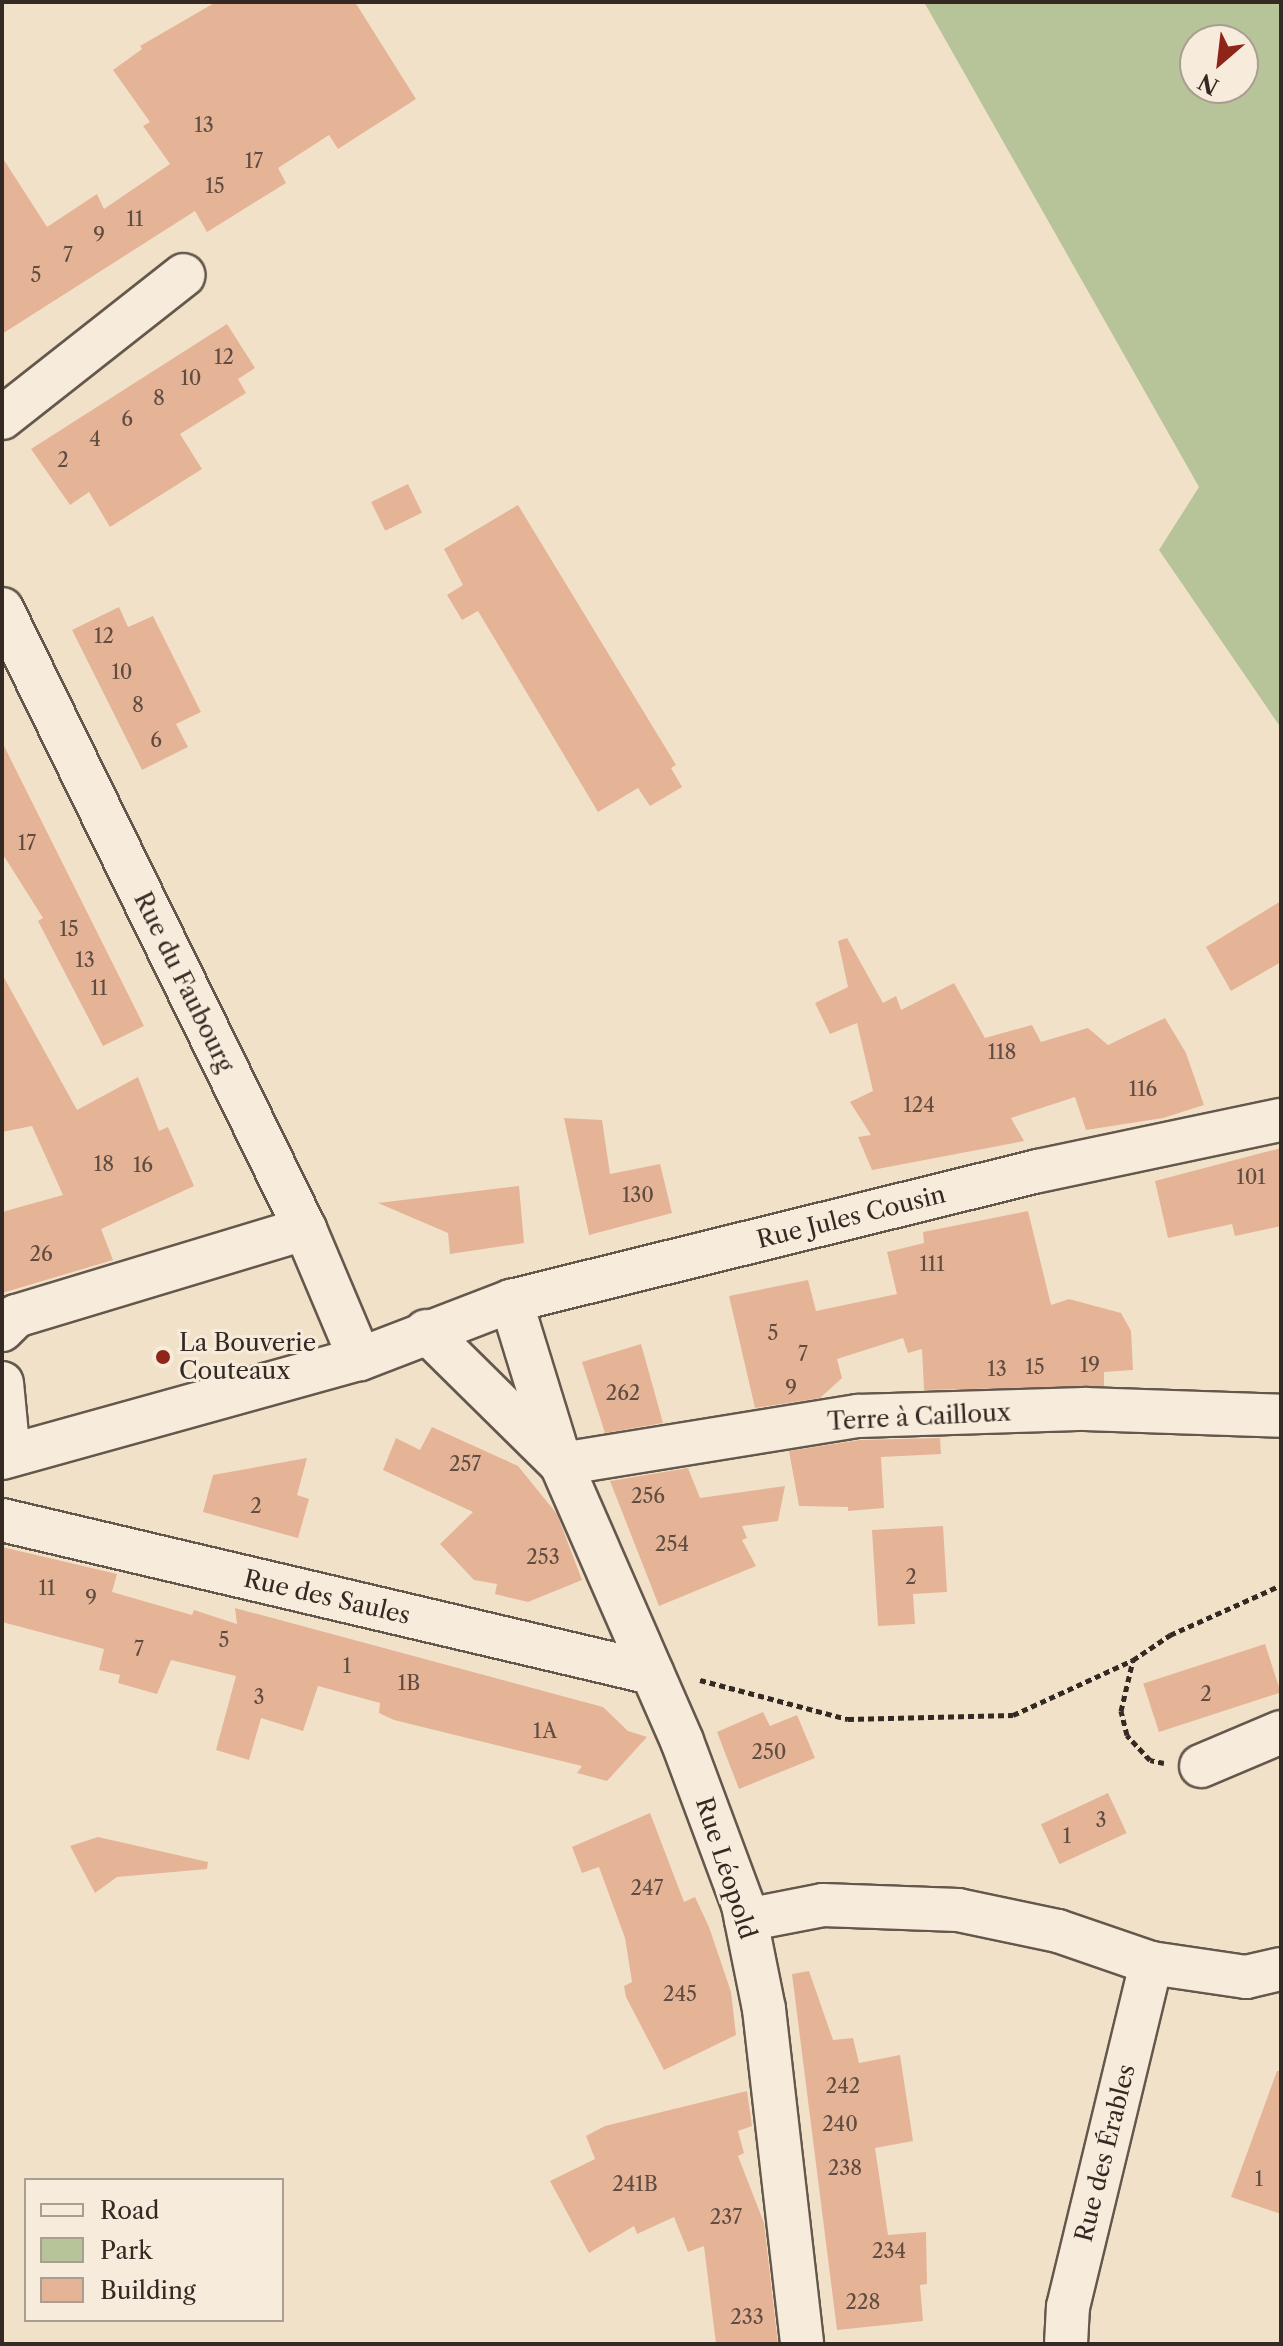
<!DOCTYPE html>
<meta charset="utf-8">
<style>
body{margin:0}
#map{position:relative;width:1283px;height:2346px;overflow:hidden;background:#f2e1c9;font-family:"Libre Caslon Text",serif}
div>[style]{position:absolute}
.green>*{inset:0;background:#b7c399}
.building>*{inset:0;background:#e5b497;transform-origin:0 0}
.path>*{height:5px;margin-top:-2.5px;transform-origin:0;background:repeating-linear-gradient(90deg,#342a23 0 6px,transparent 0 10px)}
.roads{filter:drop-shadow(2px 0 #64584c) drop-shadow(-2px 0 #64584c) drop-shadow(0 2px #64584c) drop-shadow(0 -2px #64584c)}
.minor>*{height:42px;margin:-21px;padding:0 21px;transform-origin:21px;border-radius:21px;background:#f7ecdc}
.dots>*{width:22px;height:22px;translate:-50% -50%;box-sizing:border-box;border:4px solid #f7ecdc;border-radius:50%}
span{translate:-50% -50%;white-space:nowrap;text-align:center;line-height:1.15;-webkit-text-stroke:6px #f7ecdc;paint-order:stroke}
.number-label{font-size:20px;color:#604c40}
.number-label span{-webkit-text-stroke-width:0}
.street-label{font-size:24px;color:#342a23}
.poi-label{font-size:24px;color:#342a23}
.left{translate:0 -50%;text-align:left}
.frame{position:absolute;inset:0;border:4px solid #342a23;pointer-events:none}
.legend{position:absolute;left:24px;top:2178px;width:260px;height:144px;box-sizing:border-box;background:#f7ecdc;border:2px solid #a99e92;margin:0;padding:10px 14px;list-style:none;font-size:24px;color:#342a23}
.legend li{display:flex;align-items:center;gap:16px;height:40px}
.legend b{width:40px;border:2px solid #a99e92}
.north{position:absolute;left:1179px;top:24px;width:80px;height:80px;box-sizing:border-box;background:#f7ecdc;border:2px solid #a99e92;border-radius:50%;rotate:208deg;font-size:22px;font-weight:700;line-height:32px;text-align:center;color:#342a23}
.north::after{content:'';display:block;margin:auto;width:28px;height:36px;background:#8f2418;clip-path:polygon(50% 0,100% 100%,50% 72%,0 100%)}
</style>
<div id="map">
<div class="green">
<div style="clip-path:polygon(evenodd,924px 2px,1281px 2px,1281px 728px,1159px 550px,1199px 487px,924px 2px,1195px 40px,1243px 40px,1243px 88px,1195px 88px,1195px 40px)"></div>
</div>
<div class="building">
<div style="clip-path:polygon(216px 2px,355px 2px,416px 99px,338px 149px,329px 135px,278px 168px,286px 183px,207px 232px,195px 211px,2px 334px,2px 157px,47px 227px,97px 194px,104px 209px,170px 164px,143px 126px,150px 122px,113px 70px,142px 49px,140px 46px)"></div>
<div style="clip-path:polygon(227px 324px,255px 368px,238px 379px,246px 393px,180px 434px,202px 469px,110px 527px,89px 492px,70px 505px,31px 449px)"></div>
<div style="left:408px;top:484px;width:32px;height:41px;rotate:64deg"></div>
<div style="clip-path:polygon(518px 505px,676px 765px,671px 768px,682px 787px,650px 806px,638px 788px,598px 812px,478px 611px,462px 620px,447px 595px,463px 585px,444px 549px)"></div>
<div style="clip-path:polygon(119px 607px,128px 627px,153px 616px,201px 712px,176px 724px,188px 747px,142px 770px,72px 630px)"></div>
<div style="clip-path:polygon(2px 742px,144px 1026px,103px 1046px,38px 921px,43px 918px,2px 853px)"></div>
<div style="clip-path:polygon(1281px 901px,1281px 962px,1231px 991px,1206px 947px)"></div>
<div style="clip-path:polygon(847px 938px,883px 1003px,896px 996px,901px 1010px,954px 983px,985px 1038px,1032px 1025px,1041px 1042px,1088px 1028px,1108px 1045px,1165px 1018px,1186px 1053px,1204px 1105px,1163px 1118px,1086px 1130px,1075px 1097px,1011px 1118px,1024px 1141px,872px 1170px,858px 1137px,871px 1135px,850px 1102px,873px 1091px,857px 1023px,830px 1034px,815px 1003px,848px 987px,838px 941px)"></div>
<div style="clip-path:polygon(2px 974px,77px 1110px,138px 1077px,159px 1131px,168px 1127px,194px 1186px,101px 1229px,113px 1260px,2px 1293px,2px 1212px,63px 1195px,32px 1126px,2px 1132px)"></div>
<div style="clip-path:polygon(564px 1118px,602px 1120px,610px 1174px,660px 1164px,672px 1213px,589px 1235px)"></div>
<div style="clip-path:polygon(1281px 1148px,1281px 1226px,1235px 1236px,1232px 1224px,1168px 1238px,1155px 1181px)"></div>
<div style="clip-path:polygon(519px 1186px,524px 1243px,450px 1254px,448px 1233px,378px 1203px)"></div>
<div style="clip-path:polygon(1028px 1211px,1051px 1305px,1069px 1299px,1121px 1313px,1131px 1331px,1133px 1370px,1104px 1372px,1104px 1386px,924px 1390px,922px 1349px,908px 1353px,903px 1338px,837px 1359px,842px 1378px,820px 1398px,755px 1408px,729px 1296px,808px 1280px,816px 1311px,897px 1294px,887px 1252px,924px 1243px,923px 1232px)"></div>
<div style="clip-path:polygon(641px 1344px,663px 1423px,605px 1433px,582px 1362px)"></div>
<div style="clip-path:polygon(432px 1427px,518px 1466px,557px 1514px,582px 1580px,528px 1602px,495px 1594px,497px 1584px,474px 1580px,440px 1544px,473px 1512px,383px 1470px,396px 1438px,420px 1450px)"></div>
<div style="clip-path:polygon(940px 1438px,941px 1454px,881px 1457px,884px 1508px,848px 1511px,848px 1507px,799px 1506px,789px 1451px,860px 1440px)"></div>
<div style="clip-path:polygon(307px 1458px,297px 1495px,309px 1499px,298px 1538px,203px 1512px,213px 1475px)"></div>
<div style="clip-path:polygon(688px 1468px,700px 1498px,785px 1486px,778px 1521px,742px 1526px,747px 1538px,742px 1540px,756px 1566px,659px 1606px,610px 1481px)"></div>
<div style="clip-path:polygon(943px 1526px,947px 1592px,913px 1594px,915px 1624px,878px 1626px,872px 1530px)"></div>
<div style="clip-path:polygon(2px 1547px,117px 1574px,112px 1592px,192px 1615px,194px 1610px,237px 1624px,235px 1608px,603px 1707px,628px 1731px,647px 1737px,607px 1781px,577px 1773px,582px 1766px,394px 1720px,379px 1713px,380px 1703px,318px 1686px,303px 1731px,261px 1718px,249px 1760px,216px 1750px,236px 1676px,171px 1660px,157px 1694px,118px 1683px,120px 1675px,99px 1670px,104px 1649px,2px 1622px)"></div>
<div style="left:1265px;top:1644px;width:51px;height:128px;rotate:72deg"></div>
<div style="clip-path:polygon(763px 1712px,770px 1726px,797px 1715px,815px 1758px,739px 1789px,717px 1732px)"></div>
<div style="left:1108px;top:1793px;width:44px;height:74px;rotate:65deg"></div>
<div style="clip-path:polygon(650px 1813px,684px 1902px,695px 1897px,709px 1927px,731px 1992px,736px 2035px,664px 2070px,626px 1997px,624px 1986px,632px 1982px,625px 1938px,599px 1867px,582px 1873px,572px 1847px)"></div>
<div style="clip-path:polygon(98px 1837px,208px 1862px,207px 1869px,117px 1877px,95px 1893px,70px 1846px)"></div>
<div style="clip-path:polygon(809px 1971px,833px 2040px,853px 2038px,859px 2063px,900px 2055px,913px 2141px,875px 2148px,888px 2235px,926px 2232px,927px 2284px,920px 2285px,923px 2321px,837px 2330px,792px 1974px)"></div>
<div style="clip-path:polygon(1277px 2071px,1281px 2071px,1281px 2214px,1231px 2197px)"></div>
<div style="clip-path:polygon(747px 2091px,752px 2126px,738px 2131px,744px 2153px,738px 2156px,764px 2223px,778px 2344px,716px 2344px,704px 2246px,688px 2252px,674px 2217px,637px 2234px,634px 2226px,589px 2253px,550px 2181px,595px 2159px,586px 2136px,605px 2126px)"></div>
</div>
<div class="path">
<div style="left:700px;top:1680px;width:153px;rotate:14.8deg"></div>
<div style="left:848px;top:1719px;width:165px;rotate:-1.4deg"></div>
<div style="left:1013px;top:1715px;width:132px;rotate:-24.6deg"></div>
<div style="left:1164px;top:1763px;width:14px;rotate:-168deg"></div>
<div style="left:1150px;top:1760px;width:34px;rotate:-133deg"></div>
<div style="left:1127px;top:1735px;width:25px;rotate:-104deg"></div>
<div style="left:1121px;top:1711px;width:52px;rotate:-76.8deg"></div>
<div style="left:1133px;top:1660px;width:45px;rotate:-34deg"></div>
<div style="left:1170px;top:1635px;width:122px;rotate:-24.2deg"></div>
</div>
<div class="roads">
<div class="minor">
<div style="left:2px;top:418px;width:231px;rotate:-38.2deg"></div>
<div style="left:2px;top:609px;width:690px;rotate:63.95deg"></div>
<div style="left:305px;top:1229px;width:141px;rotate:67.1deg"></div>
<div style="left:511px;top:1301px;width:170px;rotate:72.9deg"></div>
<div style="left:561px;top:1464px;width:302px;rotate:66.4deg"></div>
<div style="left:682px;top:1741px;width:175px;rotate:69.6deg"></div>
<div style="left:743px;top:1905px;width:106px;rotate:78.6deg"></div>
<div style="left:764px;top:2009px;width:337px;rotate:83.5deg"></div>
<div style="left:2px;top:1330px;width:20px;rotate:-45deg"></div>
<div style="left:16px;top:1316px;width:302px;rotate:-16.8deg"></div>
<div style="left:426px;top:1331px;width:184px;rotate:44.6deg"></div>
<div style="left:2px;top:1383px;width:73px;rotate:84.5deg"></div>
<div style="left:2px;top:1458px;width:371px;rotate:-15.5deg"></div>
<div style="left:360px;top:1359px;width:162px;rotate:-21deg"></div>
<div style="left:511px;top:1301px;width:543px;rotate:-13.86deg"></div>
<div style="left:1038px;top:1171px;width:248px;rotate:-11.9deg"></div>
<div style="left:561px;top:1464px;width:301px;rotate:-9.2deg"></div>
<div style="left:858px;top:1416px;width:227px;rotate:-1.8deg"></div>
<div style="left:1085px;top:1409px;width:196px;rotate:2deg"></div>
<div style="left:2px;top:1520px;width:668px;rotate:13.25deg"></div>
<div style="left:1201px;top:1766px;width:87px;rotate:-23deg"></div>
<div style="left:746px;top:1920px;width:78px;rotate:-11deg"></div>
<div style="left:823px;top:1905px;width:135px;rotate:2.1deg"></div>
<div style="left:958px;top:1910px;width:102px;rotate:11.9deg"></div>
<div style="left:1058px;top:1931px;width:98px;rotate:19deg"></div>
<div style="left:1151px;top:1963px;width:96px;rotate:8.4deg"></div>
<div style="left:1246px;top:1977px;width:36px;rotate:-13deg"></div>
<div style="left:1066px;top:2344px;width:37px;rotate:-87deg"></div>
<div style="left:1068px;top:2307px;width:354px;rotate:-76.4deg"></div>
</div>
</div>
<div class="dots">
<div style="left:163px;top:1357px;background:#8f2418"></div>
</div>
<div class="number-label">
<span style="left:204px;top:125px">13</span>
<span style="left:254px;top:161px">17</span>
<span style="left:215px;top:186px">15</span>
<span style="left:135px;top:219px">11</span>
<span style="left:99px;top:235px">9</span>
<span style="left:68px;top:255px">7</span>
<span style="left:36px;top:275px">5</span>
<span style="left:224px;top:357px">12</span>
<span style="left:191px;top:378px">10</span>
<span style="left:159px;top:398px">8</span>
<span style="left:127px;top:419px">6</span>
<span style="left:95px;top:439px">4</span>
<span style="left:63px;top:460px">2</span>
<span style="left:104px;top:636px">12</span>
<span style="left:122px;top:672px">10</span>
<span style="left:138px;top:705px">8</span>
<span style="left:156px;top:740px">6</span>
<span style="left:27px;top:843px">17</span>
<span style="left:69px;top:929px">15</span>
<span style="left:85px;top:960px">13</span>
<span style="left:99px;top:988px">11</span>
<span style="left:1002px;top:1052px">118</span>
<span style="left:1143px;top:1089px">116</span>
<span style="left:919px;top:1105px">124</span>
<span style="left:104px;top:1164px">18</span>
<span style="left:143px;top:1165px">16</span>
<span style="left:1251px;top:1177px">101</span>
<span style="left:638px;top:1195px">130</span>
<span style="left:41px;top:1254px">26</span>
<span style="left:932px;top:1264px">111</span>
<span style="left:773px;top:1333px">5</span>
<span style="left:803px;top:1354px">7</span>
<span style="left:1090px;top:1365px">19</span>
<span style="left:1035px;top:1367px">15</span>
<span style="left:997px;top:1369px">13</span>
<span style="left:791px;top:1388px">9</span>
<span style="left:623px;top:1393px">262</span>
<span style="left:465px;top:1464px">257</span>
<span style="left:648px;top:1496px">256</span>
<span style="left:256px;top:1506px">2</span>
<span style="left:672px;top:1544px">254</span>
<span style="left:543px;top:1557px">253</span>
<span style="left:911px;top:1577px">2</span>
<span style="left:47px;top:1588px">11</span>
<span style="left:91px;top:1598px">9</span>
<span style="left:224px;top:1640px">5</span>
<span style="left:139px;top:1649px">7</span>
<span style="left:347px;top:1666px">1</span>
<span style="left:409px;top:1683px">1B</span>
<span style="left:1206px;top:1694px">2</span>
<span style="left:259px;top:1697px">3</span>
<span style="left:545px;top:1731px">1A</span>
<span style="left:769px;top:1752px">250</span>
<span style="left:1101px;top:1820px">3</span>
<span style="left:1067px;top:1836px">1</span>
<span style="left:647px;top:1888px">247</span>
<span style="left:680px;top:1994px">245</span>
<span style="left:843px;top:2086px">242</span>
<span style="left:840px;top:2124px">240</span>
<span style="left:845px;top:2168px">238</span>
<span style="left:1259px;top:2179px">1</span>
<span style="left:635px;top:2184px">241B</span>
<span style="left:726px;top:2217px">237</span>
<span style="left:889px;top:2251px">234</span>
<span style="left:863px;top:2302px">228</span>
<span style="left:747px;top:2317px">233</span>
</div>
<div class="street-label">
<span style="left:184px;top:982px;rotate:64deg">Rue du Faubourg</span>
<span style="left:851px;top:1217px;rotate:-14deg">Rue Jules Cousin</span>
<span style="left:919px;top:1417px;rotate:-3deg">Terre à Cailloux</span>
<span style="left:327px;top:1597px;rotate:13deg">Rue des Saules</span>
<span style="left:726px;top:1868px;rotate:72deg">Rue Léopold</span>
<span style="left:1105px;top:2153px;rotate:-76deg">Rue des Érables</span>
</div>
<div class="poi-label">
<span class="left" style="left:179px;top:1357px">La Bouverie<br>Couteaux</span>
</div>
<div class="frame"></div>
<ul class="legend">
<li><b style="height:10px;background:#f7ecdc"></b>Road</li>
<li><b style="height:22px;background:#b7c399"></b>Park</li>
<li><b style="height:22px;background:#e5b497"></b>Building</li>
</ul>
<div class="north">N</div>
</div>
